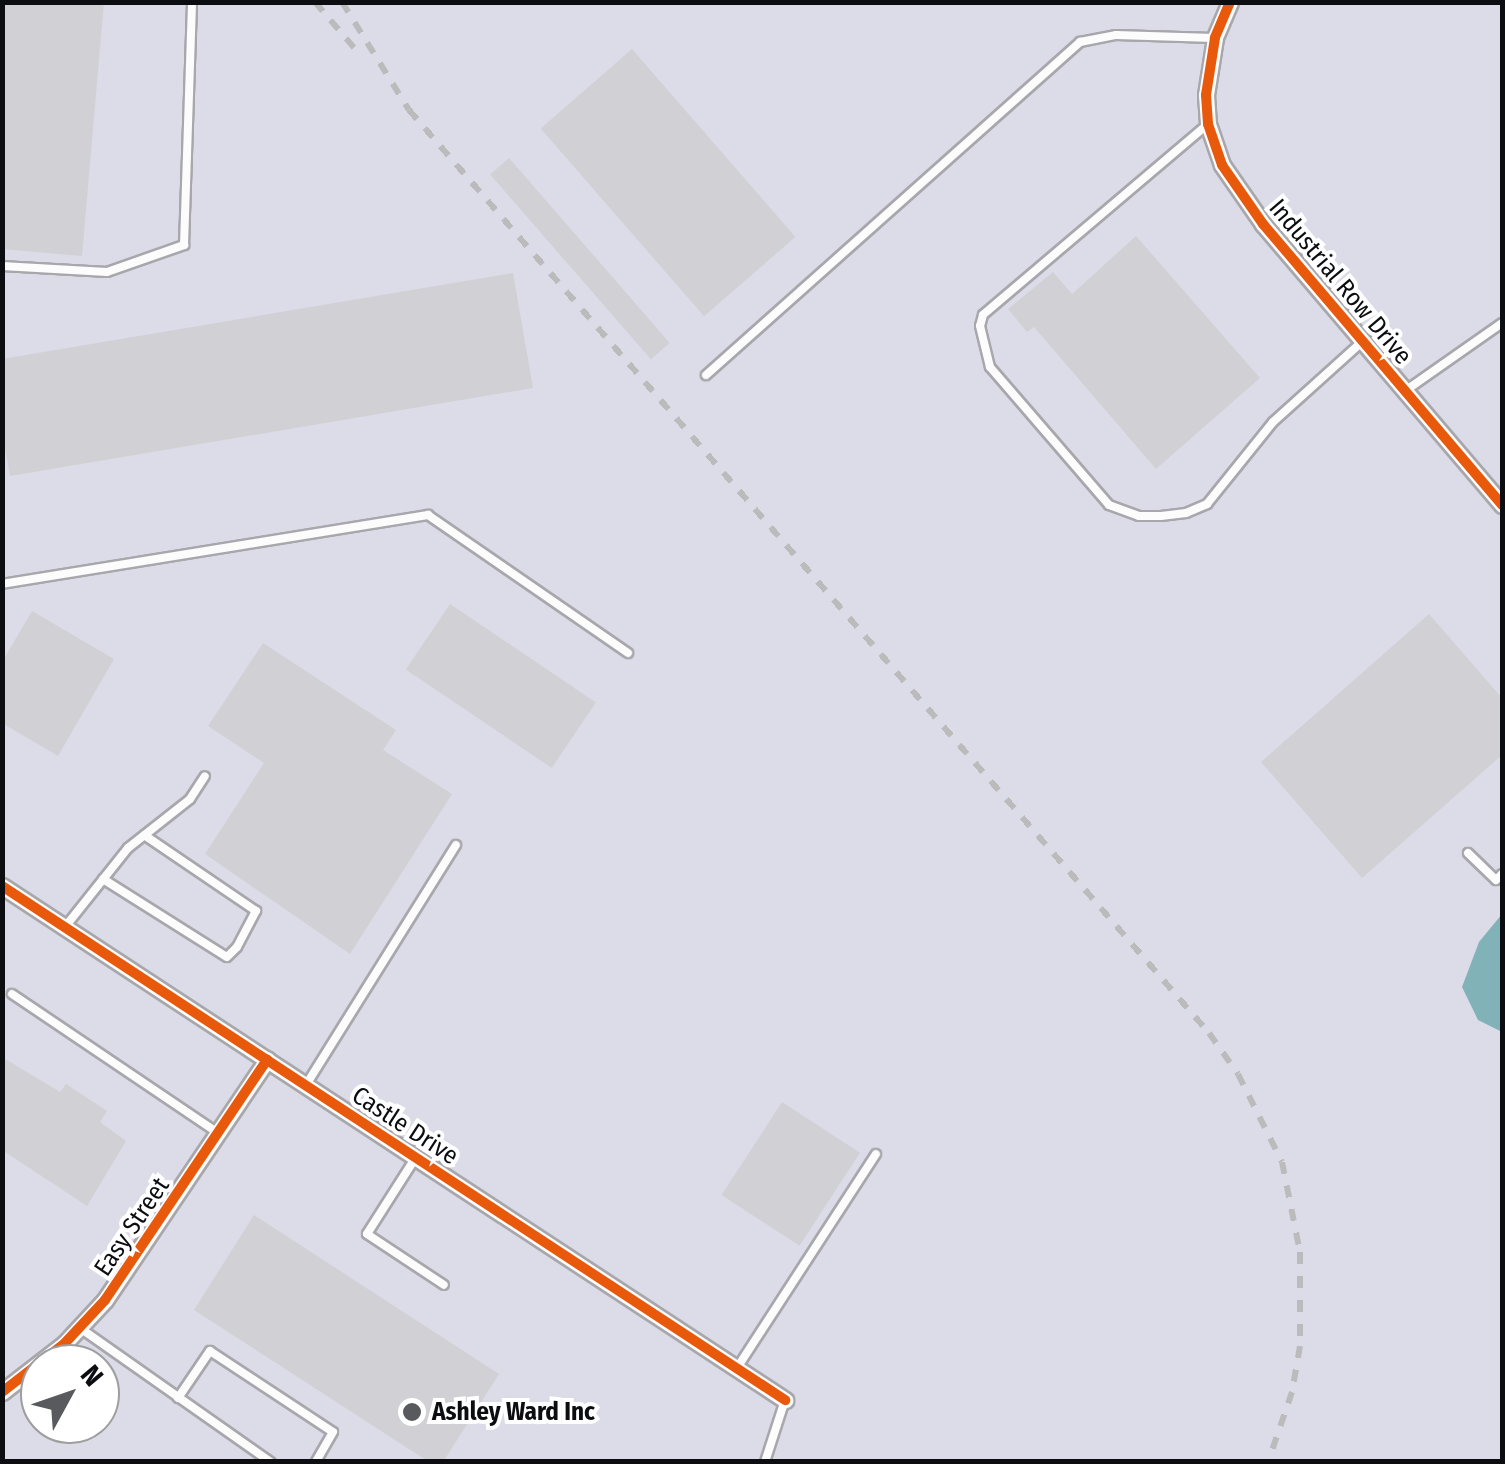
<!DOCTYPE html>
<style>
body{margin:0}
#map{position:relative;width:1505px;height:1464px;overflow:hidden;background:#e8e8ee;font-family:"Fira Sans Condensed",sans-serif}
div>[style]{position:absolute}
.built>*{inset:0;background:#dcdce9}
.water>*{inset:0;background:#81b2b7}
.building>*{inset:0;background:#d0d0d5;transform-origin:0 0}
.roads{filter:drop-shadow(2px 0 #a7a7ac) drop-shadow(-2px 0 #a7a7ac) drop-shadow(0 2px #a7a7ac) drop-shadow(0 -2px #a7a7ac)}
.lane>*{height:8px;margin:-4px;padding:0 4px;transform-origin:4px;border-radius:4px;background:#fcfcfc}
.street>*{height:15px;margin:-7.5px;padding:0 7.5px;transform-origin:7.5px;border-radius:7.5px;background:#fcfcfc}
.rail>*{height:6px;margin-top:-3px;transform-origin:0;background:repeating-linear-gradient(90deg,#bbbbbc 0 12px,transparent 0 24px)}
.cycleway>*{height:10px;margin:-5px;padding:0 5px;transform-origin:5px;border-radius:5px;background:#e8590c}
.dots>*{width:28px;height:28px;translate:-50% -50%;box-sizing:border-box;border:5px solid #fff;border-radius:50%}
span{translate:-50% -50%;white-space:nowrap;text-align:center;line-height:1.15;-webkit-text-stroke:8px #fff;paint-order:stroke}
.street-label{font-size:25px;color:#0c0d10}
.poi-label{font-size:25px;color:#0c0d10;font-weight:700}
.left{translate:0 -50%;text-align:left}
.frame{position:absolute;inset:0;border:5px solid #0c0d10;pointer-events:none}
.north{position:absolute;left:20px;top:1344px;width:100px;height:100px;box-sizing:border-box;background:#fff;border:2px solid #9e9e9f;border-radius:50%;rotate:50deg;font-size:28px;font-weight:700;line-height:40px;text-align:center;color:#0c0d10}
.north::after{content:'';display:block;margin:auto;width:35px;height:45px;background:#595a5e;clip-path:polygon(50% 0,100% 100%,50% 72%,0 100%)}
</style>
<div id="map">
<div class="built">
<div style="clip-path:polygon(evenodd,3px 3px,1502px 3px,1502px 1461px,3px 1462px,3px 3px,40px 1364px,100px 1364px,100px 1424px,40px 1424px,40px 1364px)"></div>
</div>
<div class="water">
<div style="clip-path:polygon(1502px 914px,1502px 1032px,1478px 1020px,1462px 987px,1479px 942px)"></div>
</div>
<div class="building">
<div style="clip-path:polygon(2px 2px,104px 2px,82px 256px,2px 249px)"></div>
<div style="left:632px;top:49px;width:249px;height:121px;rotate:49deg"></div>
<div style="left:509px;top:158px;width:245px;height:25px;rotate:49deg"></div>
<div style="clip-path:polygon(1136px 236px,1260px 378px,1156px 469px,1034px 327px,1027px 332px,1008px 309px,1053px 272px,1072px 294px)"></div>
<div style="clip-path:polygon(513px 273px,533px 388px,10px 476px,2px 431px,2px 359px)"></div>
<div style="left:450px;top:604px;width:176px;height:79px;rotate:34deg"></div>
<div style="clip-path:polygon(32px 611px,114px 659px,58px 756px,2px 723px,2px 662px)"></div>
<div style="clip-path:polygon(1429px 614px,1502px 698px,1502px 755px,1362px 878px,1261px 762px)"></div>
<div style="clip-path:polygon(263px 643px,396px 730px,383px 750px,452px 794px,350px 954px,205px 854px,264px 763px,208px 726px)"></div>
<div style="clip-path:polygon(2px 1057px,60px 1092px,66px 1084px,107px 1111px,100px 1122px,126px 1141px,87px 1206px,2px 1150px)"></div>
<div style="left:782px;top:1102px;width:93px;height:111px;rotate:33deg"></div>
<div style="clip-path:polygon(254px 1215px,499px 1374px,443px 1462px,429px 1462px,194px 1310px)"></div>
</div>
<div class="roads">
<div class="lane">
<div style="left:1208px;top:124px;width:295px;rotate:139.7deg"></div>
<div style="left:983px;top:315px;width:11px;rotate:105deg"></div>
<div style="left:980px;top:326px;width:42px;rotate:76.3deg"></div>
<div style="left:990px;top:367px;width:182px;rotate:49.2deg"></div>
<div style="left:1109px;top:505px;width:32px;rotate:20deg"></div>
<div style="left:1139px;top:516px;width:22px"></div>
<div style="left:1161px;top:516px;width:25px;rotate:-7deg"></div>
<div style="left:1186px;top:513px;width:23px;rotate:-23deg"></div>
<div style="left:1207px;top:504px;width:105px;rotate:-51.2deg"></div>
<div style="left:1273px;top:422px;width:121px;rotate:-42deg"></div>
<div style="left:2px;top:266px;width:105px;rotate:3.3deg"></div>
<div style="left:107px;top:272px;width:82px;rotate:-19.3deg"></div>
<div style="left:184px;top:245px;width:243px;rotate:-88.1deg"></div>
<div style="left:706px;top:375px;width:501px;rotate:-41.68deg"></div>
<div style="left:1080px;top:42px;width:37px;rotate:-11deg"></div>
<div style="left:1116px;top:35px;width:98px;rotate:1.8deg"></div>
<div style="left:1405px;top:391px;width:118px;rotate:-35deg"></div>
<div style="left:2px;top:584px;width:432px;rotate:-9.2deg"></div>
<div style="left:428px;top:515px;width:243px;rotate:34.6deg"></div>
<div style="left:1468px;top:853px;width:39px;rotate:44deg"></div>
<div style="left:1496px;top:880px;width:8px;rotate:-45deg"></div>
<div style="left:103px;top:879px;width:146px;rotate:32.2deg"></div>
<div style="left:227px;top:957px;width:14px;rotate:-45deg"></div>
<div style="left:237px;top:947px;width:41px;rotate:-62.2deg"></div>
<div style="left:256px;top:911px;width:135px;rotate:-145.8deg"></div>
<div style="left:65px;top:927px;width:101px;rotate:-51.4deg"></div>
<div style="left:128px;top:848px;width:79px;rotate:-38.3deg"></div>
<div style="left:190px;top:799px;width:27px;rotate:-57deg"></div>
<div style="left:12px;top:994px;width:249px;rotate:34deg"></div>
<div style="left:306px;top:1085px;width:283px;rotate:-58deg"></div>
<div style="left:416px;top:1157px;width:91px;rotate:122.5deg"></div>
<div style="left:367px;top:1234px;width:92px;rotate:33.5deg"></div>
<div style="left:80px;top:1328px;width:233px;rotate:35.1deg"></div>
<div style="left:737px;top:1368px;width:255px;rotate:-57deg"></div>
<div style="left:178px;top:1398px;width:57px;rotate:-55.8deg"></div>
<div style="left:210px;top:1351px;width:147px;rotate:33.4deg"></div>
<div style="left:333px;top:1432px;width:34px;rotate:120deg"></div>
<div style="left:765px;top:1462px;width:65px;rotate:-72.1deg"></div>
</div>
<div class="street">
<div style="left:1230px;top:2px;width:39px;rotate:113deg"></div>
<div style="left:1215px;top:38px;width:58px;rotate:99deg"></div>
<div style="left:1206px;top:95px;width:29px;rotate:86deg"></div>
<div style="left:1208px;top:124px;width:43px;rotate:71.1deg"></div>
<div style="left:1222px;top:165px;width:72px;rotate:55.2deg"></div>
<div style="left:1263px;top:224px;width:369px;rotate:49.6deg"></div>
<div style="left:2px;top:886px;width:937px;rotate:33.28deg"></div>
<div style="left:2px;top:1392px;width:78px;rotate:-37.7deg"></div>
<div style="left:64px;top:1344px;width:60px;rotate:-47deg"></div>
<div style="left:105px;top:1300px;width:290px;rotate:-56deg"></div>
</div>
</div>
<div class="rail">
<div style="left:315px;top:2px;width:63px;rotate:49.5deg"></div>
<div style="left:342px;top:2px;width:127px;rotate:58.2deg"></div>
<div style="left:409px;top:110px;width:1221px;rotate:49.08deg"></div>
<div style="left:1209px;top:1033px;width:50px;rotate:54.7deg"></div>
<div style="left:1238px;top:1074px;width:98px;rotate:63.4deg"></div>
<div style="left:1282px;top:1162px;width:92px;rotate:78.7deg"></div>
<div style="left:1300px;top:1252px;width:94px;rotate:90deg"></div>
<div style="left:1300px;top:1346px;width:47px;rotate:99.9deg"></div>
<div style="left:1292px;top:1392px;width:74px;rotate:108.9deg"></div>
</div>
<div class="cycleway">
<div style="left:1230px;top:2px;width:39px;rotate:113deg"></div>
<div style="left:1215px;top:38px;width:58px;rotate:99deg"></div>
<div style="left:1206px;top:95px;width:29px;rotate:86deg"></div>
<div style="left:1208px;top:124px;width:43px;rotate:71.1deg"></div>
<div style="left:1222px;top:165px;width:72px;rotate:55.2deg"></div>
<div style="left:1263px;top:224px;width:369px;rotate:49.6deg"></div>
<div style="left:2px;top:886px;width:937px;rotate:33.28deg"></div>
<div style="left:2px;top:1392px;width:78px;rotate:-37.7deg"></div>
<div style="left:64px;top:1344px;width:60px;rotate:-47deg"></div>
<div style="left:105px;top:1300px;width:290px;rotate:-56deg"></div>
</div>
<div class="dots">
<div style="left:412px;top:1412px;background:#595a5e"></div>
</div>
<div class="street-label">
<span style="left:1340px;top:282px;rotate:50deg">Industrial Row Drive</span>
<span style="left:405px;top:1126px;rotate:33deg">Castle Drive</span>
<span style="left:132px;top:1227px;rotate:-56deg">Easy Street</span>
</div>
<div class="poi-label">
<span class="left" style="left:432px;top:1412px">Ashley Ward Inc</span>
</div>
<div class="frame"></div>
<div class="north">N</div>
</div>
